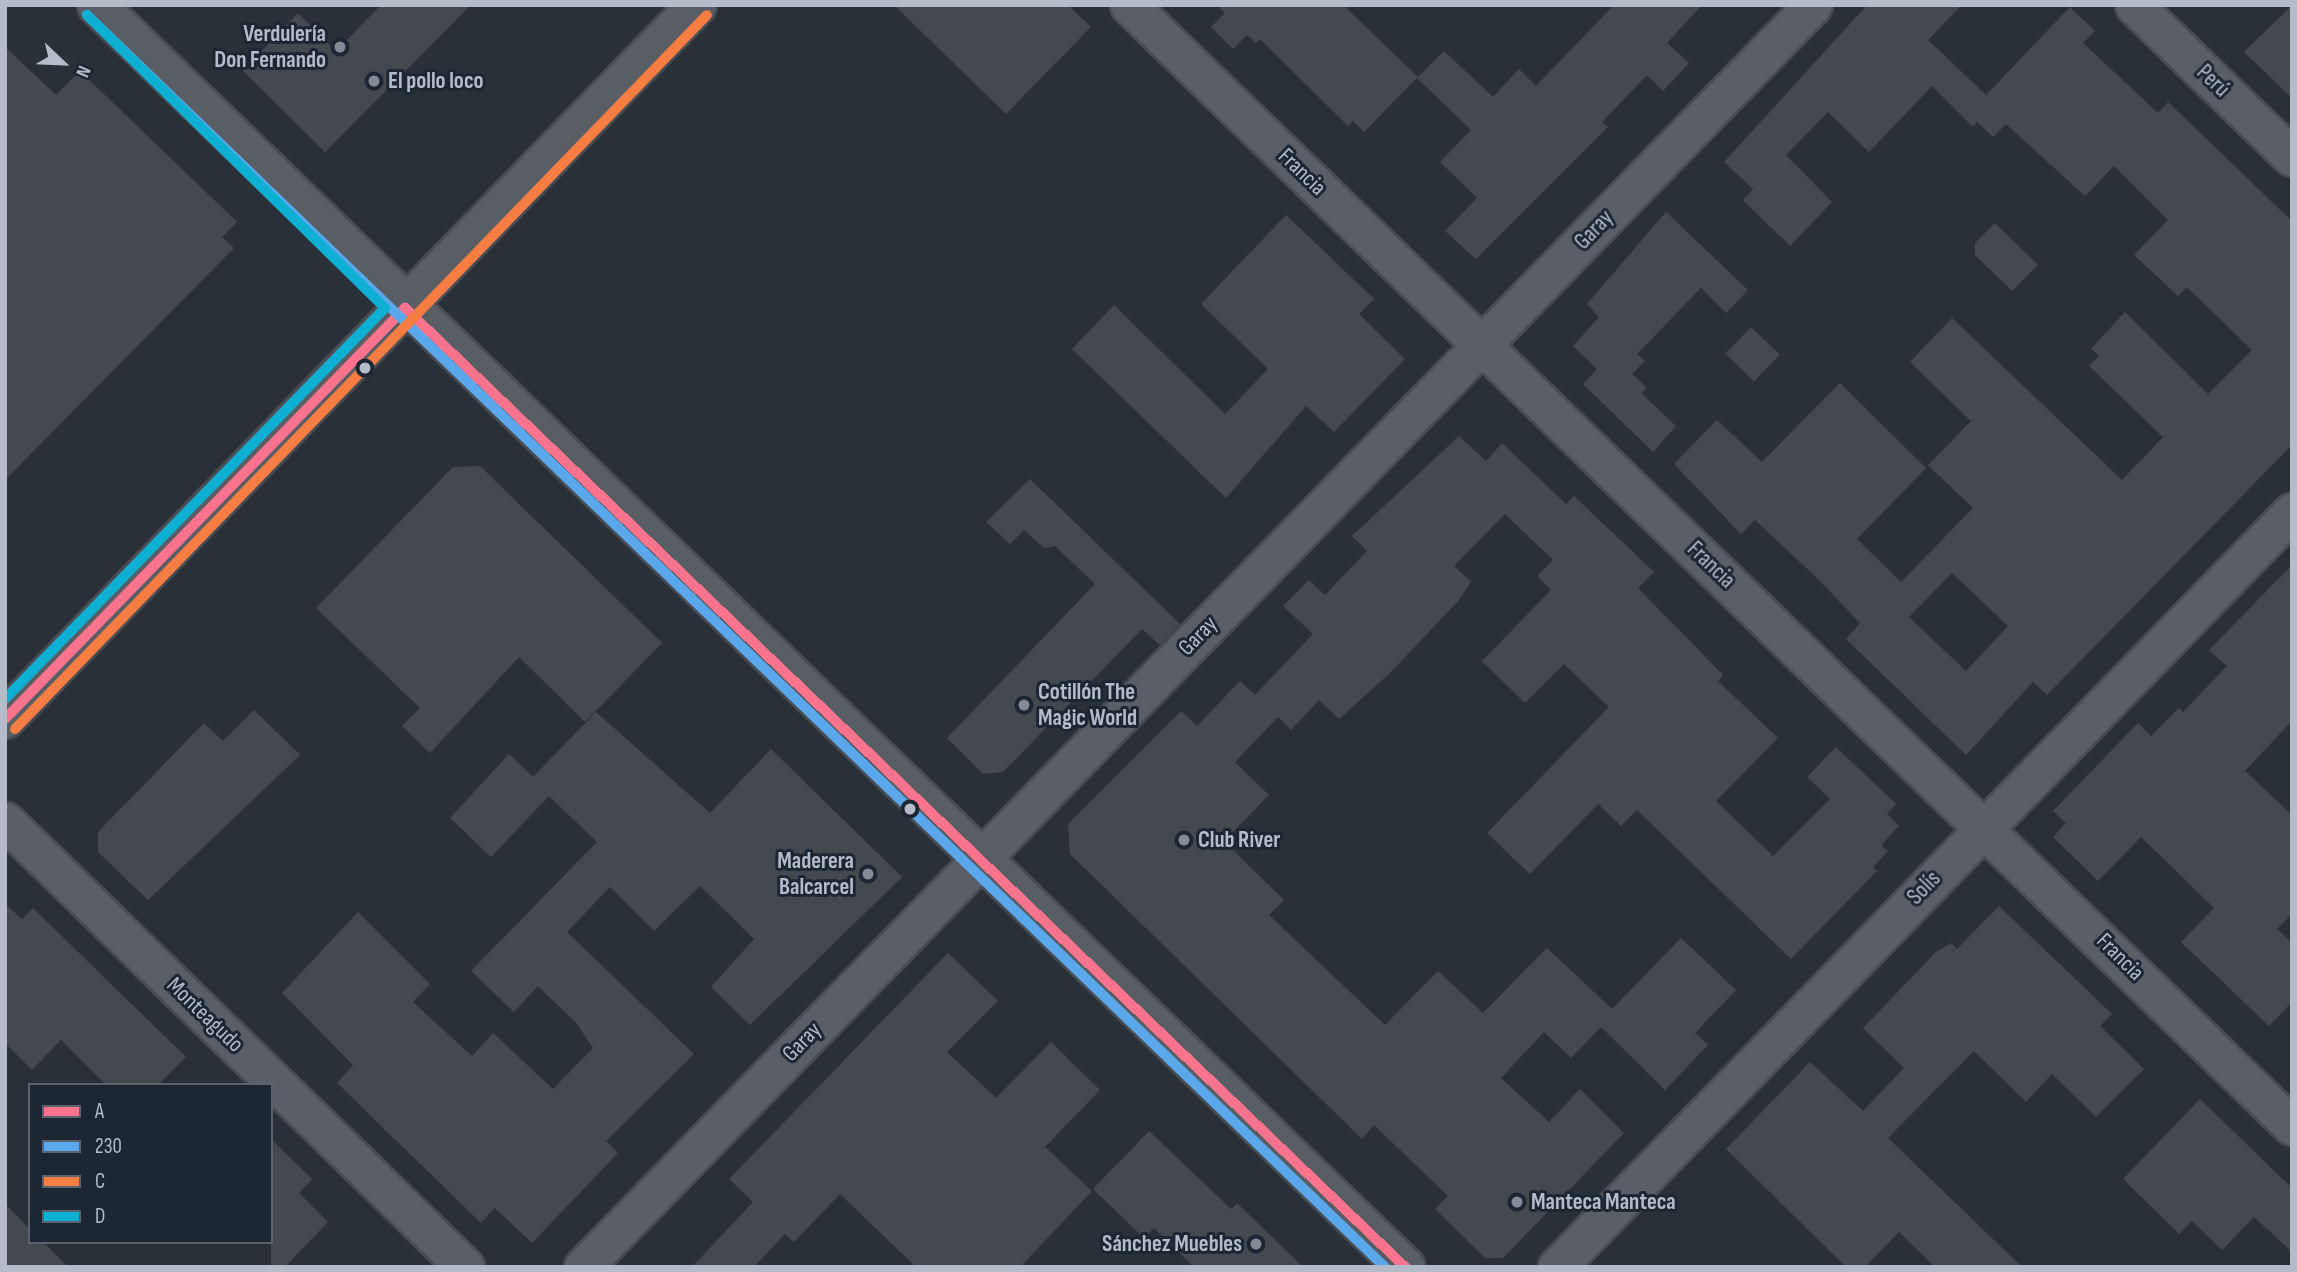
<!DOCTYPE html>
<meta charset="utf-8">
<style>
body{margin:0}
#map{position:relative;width:2297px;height:1272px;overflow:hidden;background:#2a3038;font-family:"Sofia Sans Condensed",sans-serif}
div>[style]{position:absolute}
.building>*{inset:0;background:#444950;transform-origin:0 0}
.roads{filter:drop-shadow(2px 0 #484c53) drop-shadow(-2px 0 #484c53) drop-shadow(0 2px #484c53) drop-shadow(0 -2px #484c53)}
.street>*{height:37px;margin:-18.5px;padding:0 18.5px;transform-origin:18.5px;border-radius:18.5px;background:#5a5e66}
.secondary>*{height:38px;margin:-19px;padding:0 19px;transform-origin:19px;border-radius:19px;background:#595d64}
.bus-1>*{height:10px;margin:-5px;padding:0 5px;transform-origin:5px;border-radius:5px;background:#fc738d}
.bus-2>*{height:10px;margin:-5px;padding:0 5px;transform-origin:5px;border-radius:5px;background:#5aa8eb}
.bus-3>*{height:10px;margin:-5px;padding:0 5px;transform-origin:5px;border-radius:5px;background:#f77d43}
.bus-4>*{height:10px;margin:-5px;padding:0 5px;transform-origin:5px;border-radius:5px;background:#0dafd3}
.dots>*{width:19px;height:19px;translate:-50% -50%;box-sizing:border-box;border:4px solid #1d2633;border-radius:50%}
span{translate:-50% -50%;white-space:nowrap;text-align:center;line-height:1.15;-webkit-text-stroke:6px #1d2633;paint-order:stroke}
.poi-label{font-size:23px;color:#b4bcc9;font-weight:700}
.right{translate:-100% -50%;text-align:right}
.left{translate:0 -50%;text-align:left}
.street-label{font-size:23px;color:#b4bcc9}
.frame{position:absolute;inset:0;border:7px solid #b4bcc9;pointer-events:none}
.legend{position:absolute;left:28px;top:1083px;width:245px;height:161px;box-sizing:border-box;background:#1d2633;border:2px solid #59626f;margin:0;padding:9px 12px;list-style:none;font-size:21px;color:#b4bcc9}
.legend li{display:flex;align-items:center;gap:14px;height:35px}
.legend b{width:35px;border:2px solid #59626f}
.north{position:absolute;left:28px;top:28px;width:70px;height:70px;-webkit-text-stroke:5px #1d2633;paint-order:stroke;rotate:113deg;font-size:19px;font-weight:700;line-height:28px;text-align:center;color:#b4bcc9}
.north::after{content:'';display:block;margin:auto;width:24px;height:32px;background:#b4bcc9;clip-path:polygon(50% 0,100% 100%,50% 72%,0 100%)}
</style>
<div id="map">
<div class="building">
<div style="clip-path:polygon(381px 5px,471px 5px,325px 152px,243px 71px,298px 13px,336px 51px)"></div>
<div style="clip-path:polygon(894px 5px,1068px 5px,1091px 27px,1006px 114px)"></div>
<div style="clip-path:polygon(1217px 5px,1343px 5px,1418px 77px,1364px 132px,1353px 121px,1348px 126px,1260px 39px,1256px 43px,1247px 35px,1233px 49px,1211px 27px,1225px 13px)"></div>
<div style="clip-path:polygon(1614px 5px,1702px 5px,1667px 43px,1689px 63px,1663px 91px,1647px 75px,1602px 122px,1608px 127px,1476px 259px,1445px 231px,1477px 198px,1440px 162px,1471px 130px,1417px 78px,1444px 51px,1493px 97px,1519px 69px,1536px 86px)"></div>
<div style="clip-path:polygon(evenodd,1867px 5px,1962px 5px,1928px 40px,1986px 95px,2070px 7px,2095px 31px,2083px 43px,2158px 113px,2168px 102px,2292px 221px,2292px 445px,2047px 695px,2033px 682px,1966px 755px,1846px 639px,1860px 623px,1818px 579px,1755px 520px,1741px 534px,1674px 464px,1717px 420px,1762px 462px,1840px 383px,1926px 468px,1857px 539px,1901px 582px,1973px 508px,1928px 465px,1971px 421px,1910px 362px,1952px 318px,2122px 480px,2163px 437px,2089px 366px,2099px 356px,2091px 349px,2125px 312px,2208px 394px,2252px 350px,2187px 287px,2178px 296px,2134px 255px,2168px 220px,2114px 166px,2085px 196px,2006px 124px,1993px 137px,1977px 122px,1973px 127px,1932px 86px,1869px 152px,1828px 112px,1786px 155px,1832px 202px,1790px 246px,1743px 200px,1753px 189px,1724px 162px,1867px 5px,1952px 573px,2008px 626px,1966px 671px,1909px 617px,1952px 573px)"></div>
<div style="clip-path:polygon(2292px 5px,2292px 98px,2244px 52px)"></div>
<div style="clip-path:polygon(5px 47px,56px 95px,80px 71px,237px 222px,222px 237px,234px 248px,5px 480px)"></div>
<div style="clip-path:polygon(1666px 212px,1748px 290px,1726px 313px,1701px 288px,1637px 354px,1645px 361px,1632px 374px,1647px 388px,1641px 393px,1676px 426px,1653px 452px,1583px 384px,1597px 369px,1573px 346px,1599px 317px,1587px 304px)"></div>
<div style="clip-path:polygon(1286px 215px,1374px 299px,1359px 314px,1405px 359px,1334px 432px,1306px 406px,1226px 498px,1072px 349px,1114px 305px,1225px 414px,1268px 369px,1201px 304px)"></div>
<div style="clip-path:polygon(1995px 223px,2038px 265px,2012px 291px,1975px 255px,1975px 243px)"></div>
<div style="left:1751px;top:327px;width:40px;height:37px;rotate:44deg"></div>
<div style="clip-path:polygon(1459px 436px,1486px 461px,1502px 443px,1566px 504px,1574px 496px,1654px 572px,1638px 588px,1723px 675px,1718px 681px,1778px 738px,1716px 801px,1773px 856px,1830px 799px,1807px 777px,1836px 747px,1896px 804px,1887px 814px,1899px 826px,1881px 845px,1888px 851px,1873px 867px,1877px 871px,1791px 959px,1637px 810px,1621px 826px,1598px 804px,1530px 874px,1487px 833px,1609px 707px,1564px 664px,1525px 703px,1482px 661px,1551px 590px,1537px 576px,1553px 560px,1505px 514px,1454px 566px,1471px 582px,1459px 600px,1390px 673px,1339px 719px,1319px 700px,1291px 730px,1278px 717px,1235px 762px,1269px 795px,1224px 841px,1284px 900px,1269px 915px,1385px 1025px,1438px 971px,1483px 1013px,1547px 948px,1612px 1009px,1681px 938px,1736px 990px,1695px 1033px,1708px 1045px,1665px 1090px,1601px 1027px,1571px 1058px,1544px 1032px,1501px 1078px,1549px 1122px,1580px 1089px,1624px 1133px,1503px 1258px,1485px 1258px,1435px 1209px,1448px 1196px,1374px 1125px,1362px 1139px,1070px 854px,1068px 824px,1181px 711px,1197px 726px,1240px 681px,1255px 695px,1313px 634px,1283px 606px,1309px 580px,1325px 595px,1367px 551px,1352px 536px)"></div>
<div style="clip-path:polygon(480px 466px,662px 643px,585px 722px,519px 657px,430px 753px,402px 726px,420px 708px,316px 608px,453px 467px)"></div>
<div style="clip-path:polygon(1030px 479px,1180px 624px,1160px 645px,1142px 629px,1003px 772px,983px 774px,947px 738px,1095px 584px,1055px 546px,1044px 548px,1024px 530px,1010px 544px,986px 522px)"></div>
<div style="clip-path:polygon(2292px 565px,2292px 721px,2245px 771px,2292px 815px,2292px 914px,2277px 929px,2292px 943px,2292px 1002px,2269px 1026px,2181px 942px,2214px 908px,2141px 837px,2098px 881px,2053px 837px,2066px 823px,2053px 811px,2138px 723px,2151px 736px,2179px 708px,2183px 712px,2227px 666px,2209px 650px)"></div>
<div style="clip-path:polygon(254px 710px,300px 755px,148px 900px,98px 852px,98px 832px,204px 723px,223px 741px)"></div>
<div style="clip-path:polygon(596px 712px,710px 813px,771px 749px,902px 877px,750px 1025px,711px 987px,754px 939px,700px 886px,654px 931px,610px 887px,567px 932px,694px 1054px,606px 1141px,618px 1153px,532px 1243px,495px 1208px,481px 1223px,337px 1083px,353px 1065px,282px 993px,358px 912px,430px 984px,413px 1002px,472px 1056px,493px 1033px,553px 1089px,593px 1048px,577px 1024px,538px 986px,514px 1012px,471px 971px,597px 842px,549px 796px,491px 857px,450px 818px,509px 754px,533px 777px)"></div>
<div style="clip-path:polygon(5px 904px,22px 919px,33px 908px,186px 1057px,158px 1085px,106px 1085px,61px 1040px,32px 1070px,5px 1043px)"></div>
<div style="clip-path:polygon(1999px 906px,2112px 1014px,2100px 1026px,2144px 1069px,2096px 1117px,2052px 1074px,2026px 1102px,1974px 1051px,1888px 1138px,2022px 1267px,1935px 1267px,1899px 1232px,1865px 1267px,1846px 1267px,1726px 1149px,1810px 1062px,1863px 1111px,1904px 1068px,1863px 1028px,1936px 952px,1951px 943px,1957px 949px)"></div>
<div style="clip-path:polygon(948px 953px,998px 1001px,947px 1052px,996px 1098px,1051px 1042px,1100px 1090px,1045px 1147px,1092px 1191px,1020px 1267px,916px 1267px,840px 1194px,794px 1242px,785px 1234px,754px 1267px,692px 1267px,753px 1202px,729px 1179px)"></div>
<div style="clip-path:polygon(2200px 1099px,2292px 1188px,2292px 1252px,2254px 1217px,2222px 1250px,2192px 1221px,2179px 1234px,2123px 1179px)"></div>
<div style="clip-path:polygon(1149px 1131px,1231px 1209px,1237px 1203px,1303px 1267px,1194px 1267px,1154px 1228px,1144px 1238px,1093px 1189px)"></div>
<div style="clip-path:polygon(271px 1139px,312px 1179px,299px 1193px,328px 1222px,285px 1267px,271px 1267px)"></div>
<div style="clip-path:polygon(5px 1204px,30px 1229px,30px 1242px,43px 1242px,68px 1267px,5px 1267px)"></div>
</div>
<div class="roads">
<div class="street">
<div style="left:1129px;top:5px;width:1615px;rotate:43.95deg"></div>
<div style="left:2134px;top:5px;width:219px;rotate:43.9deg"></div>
<div style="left:5px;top:821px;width:641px;rotate:44.11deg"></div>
<div style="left:583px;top:1267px;width:1762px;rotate:-45.74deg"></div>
<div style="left:1557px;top:1267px;width:1054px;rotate:-45.77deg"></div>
</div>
<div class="secondary">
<div style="left:97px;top:5px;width:1818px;rotate:43.97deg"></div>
<div style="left:5px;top:719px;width:994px;rotate:-45.9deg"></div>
</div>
</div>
<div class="bus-1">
<div style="left:405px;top:308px;width:1386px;rotate:43.8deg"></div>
<div style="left:5px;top:719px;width:574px;rotate:-45.78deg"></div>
</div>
<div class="bus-2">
<div style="left:87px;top:15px;width:1803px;rotate:43.97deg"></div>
</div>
<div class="bus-3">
<div style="left:15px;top:729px;width:994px;rotate:-45.9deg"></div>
</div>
<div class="bus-4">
<div style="left:5px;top:699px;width:545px;rotate:-45.82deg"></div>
<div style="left:385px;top:308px;width:418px;rotate:-135.5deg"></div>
</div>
<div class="dots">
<div style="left:340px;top:47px;background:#848b96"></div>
<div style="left:374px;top:81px;background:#848b96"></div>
<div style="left:365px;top:368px;background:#b4bcc9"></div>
<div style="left:1024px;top:705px;background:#848b96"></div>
<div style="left:910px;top:809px;background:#b4bcc9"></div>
<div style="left:1184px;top:840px;background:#848b96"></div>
<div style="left:868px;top:874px;background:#848b96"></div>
<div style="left:1517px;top:1202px;background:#848b96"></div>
<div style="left:1256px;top:1244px;background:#848b96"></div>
</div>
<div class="poi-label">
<span class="right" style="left:326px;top:47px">Verdulería<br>Don Fernando</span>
<span class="left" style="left:388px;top:81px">El pollo loco</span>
<span class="left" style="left:1038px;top:705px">Cotillón The<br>Magic World</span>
<span class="left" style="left:1198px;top:840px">Club River</span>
<span class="right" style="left:854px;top:874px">Maderera<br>Balcarcel</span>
<span class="left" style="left:1531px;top:1202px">Manteca Manteca</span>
<span class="right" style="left:1242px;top:1244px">Sánchez Muebles</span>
</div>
<div class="street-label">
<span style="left:2213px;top:81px;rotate:44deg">Perú</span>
<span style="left:1302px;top:172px;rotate:44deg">Francia</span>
<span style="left:1594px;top:230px;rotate:-46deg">Garay</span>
<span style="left:1711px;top:565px;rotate:44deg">Francia</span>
<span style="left:1198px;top:636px;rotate:-46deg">Garay</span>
<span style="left:1924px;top:888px;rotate:-46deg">Solís</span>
<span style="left:2120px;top:957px;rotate:45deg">Francia</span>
<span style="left:205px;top:1015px;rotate:44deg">Monteagudo</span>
<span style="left:802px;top:1042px;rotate:-46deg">Garay</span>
</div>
<div class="frame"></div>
<ul class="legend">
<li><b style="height:9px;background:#fc738d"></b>A</li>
<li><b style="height:9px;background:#5aa8eb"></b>230</li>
<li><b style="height:9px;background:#f77d43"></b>C</li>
<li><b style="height:9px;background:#0dafd3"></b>D</li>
</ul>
<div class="north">N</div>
</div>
